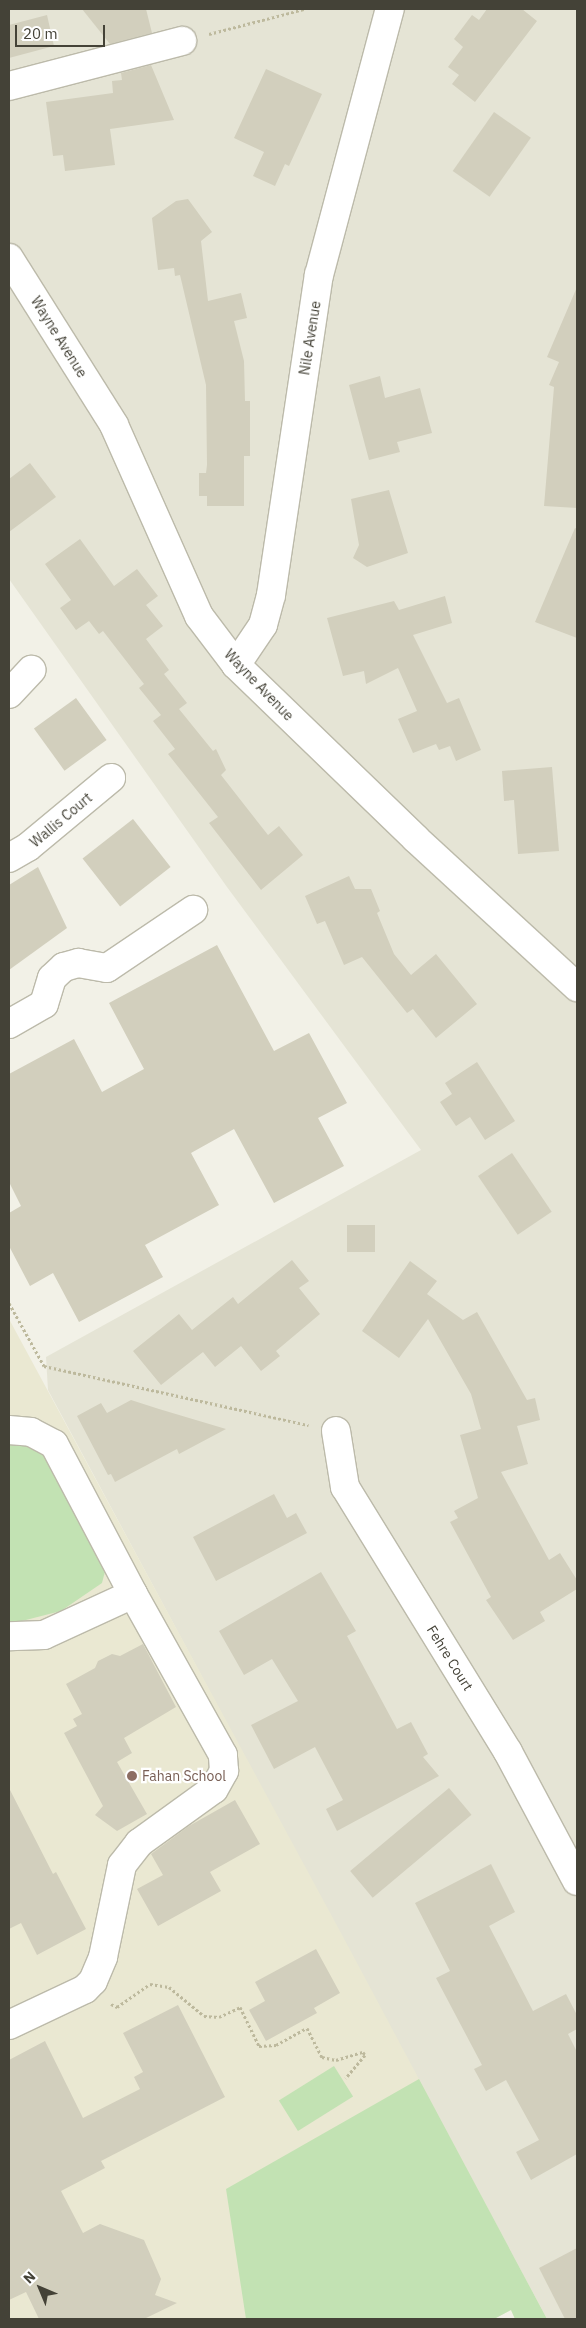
<!DOCTYPE html>
<style>
body{margin:0}
#map{position:relative;width:586px;height:2328px;overflow:hidden;background:#f2f1e7;font-family:"IBM Plex Sans",sans-serif}
div>[style]{position:absolute}
.residential>*{inset:0;background:#e5e4d5}
.education>*{inset:0;background:#eae8d2}
.green>*{inset:0;background:#c2e2b3;transform-origin:0 0}
.building>*{inset:0;background:#d2cfbd;transform-origin:0 0}
.path>*{height:3px;margin-top:-1.5px;transform-origin:0;background:repeating-linear-gradient(90deg,#bdb99d 0 2.5px,transparent 0 5px)}
.roads{filter:drop-shadow(1px 0 #bcbaaa) drop-shadow(-1px 0 #bcbaaa) drop-shadow(0 1px #bcbaaa) drop-shadow(0 -1px #bcbaaa)}
.minor>*{height:28px;margin:-14px;padding:0 14px;transform-origin:14px;border-radius:14px;background:#fff}
.dots>*{width:14px;height:14px;translate:-50% -50%;box-sizing:border-box;border:2px solid #fff;border-radius:50%}
span{translate:-50% -50%;white-space:nowrap;text-align:center;line-height:1.15;-webkit-text-stroke:4.5px #fff;paint-order:stroke}
.street-label{font-size:14px;color:#444237}
.education-label{font-size:14px;color:#785e54}
.left{translate:0 -50%;text-align:left}
.frame{position:absolute;inset:0;border:10px solid #444237;pointer-events:none}
.north{position:absolute;left:15px;top:2263px;width:50px;height:50px;-webkit-text-stroke:4px #fff;paint-order:stroke;rotate:315deg;font-size:14px;font-weight:700;line-height:20px;text-align:center;color:#444237}
.north::after{content:'';display:block;margin:auto;width:18px;height:22px;background:#444237;clip-path:polygon(50% 0,100% 100%,50% 72%,0 100%)}
.scale{position:absolute;left:15px;top:25px;width:90px;height:22px;box-sizing:border-box;border:2px solid #444237;border-top:0;padding-left:6px;font-size:15px;line-height:18px;white-space:nowrap;color:#444237;-webkit-text-stroke:4px #fff;paint-order:stroke}
</style>
<div id="map">
<div class="residential">
<div style="clip-path:polygon(9px 9px,577px 9px,577px 2319px,547px 2319px,48px 1390px,46px 1357px,421px 1150px,227px 887px,9px 579px)"></div>
</div>
<div class="education">
<div style="clip-path:polygon(9px 1319px,341px 1933px,547px 2319px,515px 2319px,511px 2310px,494px 2319px,9px 2319px)"></div>
</div>
<div class="green">
<div style="clip-path:polygon(9px 1442px,43px 1448px,107px 1564px,102px 1583px,61px 1611px,14px 1623px,9px 1621px)"></div>
<div style="left:334px;top:2066px;width:36px;height:65px;rotate:58deg"></div>
<div style="clip-path:polygon(419px 2079px,547px 2319px,515px 2319px,511px 2310px,494px 2319px,246px 2319px,226px 2189px)"></div>
</div>
<div class="building">
<div style="clip-path:polygon(82px 9px,146px 9px,152px 33px,110px 44px)"></div>
<div style="clip-path:polygon(487px 9px,522px 9px,537px 21px,475px 102px,452px 84px,459px 75px,448px 67px,463px 47px,454px 39px,472px 15px,479px 20px)"></div>
<div style="clip-path:polygon(47px 15px,54px 46px,9px 58px,9px 25px)"></div>
<div style="clip-path:polygon(151px 65px,174px 120px,110px 129px,115px 165px,65px 171px,63px 155px,53px 156px,46px 102px,113px 93px,112px 81px,122px 80px,121px 73px)"></div>
<div style="clip-path:polygon(266px 69px,322px 94px,289px 166px,285px 164px,275px 186px,253px 176px,264px 152px,234px 138px)"></div>
<div style="left:494px;top:112px;width:45px;height:72px;rotate:35deg"></div>
<div style="clip-path:polygon(188px 199px,212px 232px,201px 241px,208px 301px,241px 293px,247px 318px,234px 321px,244px 361px,245px 401px,250px 401px,250px 456px,244px 456px,244px 506px,207px 506px,207px 496px,199px 496px,199px 473px,206px 473px,207px 465px,206px 385px,180px 275px,175px 276px,174px 268px,158px 270px,152px 218px,176px 201px)"></div>
<div style="clip-path:polygon(577px 287px,577px 508px,544px 506px,554px 387px,549px 385px,559px 362px,547px 357px)"></div>
<div style="clip-path:polygon(380px 376px,385px 398px,420px 388px,432px 433px,397px 442px,400px 452px,369px 460px,349px 385px)"></div>
<div style="clip-path:polygon(30px 463px,56px 497px,9px 532px,9px 479px)"></div>
<div style="clip-path:polygon(389px 490px,408px 553px,367px 567px,353px 558px,359px 545px,351px 499px)"></div>
<div style="clip-path:polygon(575px 528px,577px 529px,577px 638px,535px 622px)"></div>
<div style="clip-path:polygon(80px 539px,114px 586px,137px 569px,158px 596px,146px 605px,163px 626px,146px 639px,169px 670px,164px 674px,187px 703px,179px 709px,213px 751px,216px 749px,226px 770px,221px 775px,268px 835px,279px 826px,303px 855px,261px 890px,209px 823px,218px 817px,168px 754px,175px 749px,153px 721px,161px 715px,139px 688px,144px 684px,103px 631px,99px 634px,89px 621px,76px 630px,60px 608px,71px 600px,45px 564px)"></div>
<div style="clip-path:polygon(445px 596px,452px 623px,413px 635px,447px 703px,459px 698px,481px 750px,456px 761px,450px 746px,439px 750px,436px 744px,413px 753px,398px 719px,417px 711px,398px 668px,366px 684px,364px 671px,343px 676px,327px 618px,394px 601px,399px 610px)"></div>
<div style="left:76px;top:698px;width:52px;height:52px;rotate:54deg"></div>
<div style="clip-path:polygon(552px 767px,559px 851px,518px 854px,514px 800px,504px 801px,502px 771px)"></div>
<div style="left:133px;top:819px;width:61px;height:64px;rotate:52deg"></div>
<div style="clip-path:polygon(38px 867px,67px 928px,9px 970px,9px 885px)"></div>
<div style="clip-path:polygon(349px 876px,355px 889px,371px 889px,380px 911px,377px 913px,394px 954px,411px 975px,436px 954px,477px 1004px,436px 1038px,413px 1009px,407px 1013px,362px 957px,344px 965px,325px 921px,317px 924px,305px 896px)"></div>
<div style="clip-path:polygon(217px 945px,274px 1051px,309px 1033px,347px 1103px,318px 1118px,344px 1166px,274px 1203px,234px 1129px,191px 1153px,219px 1205px,145px 1245px,163px 1277px,79px 1322px,53px 1273px,30px 1286px,9px 1246px,9px 1213px,21px 1206px,9px 1182px,9px 1074px,74px 1039px,102px 1092px,144px 1069px,109px 1003px)"></div>
<div style="clip-path:polygon(477px 1062px,515px 1121px,485px 1140px,470px 1117px,456px 1126px,440px 1102px,452px 1094px,445px 1083px)"></div>
<div style="left:512px;top:1153px;width:71px;height:41px;rotate:56deg"></div>
<div style="left:347px;top:1225px;width:28px;height:27px"></div>
<div style="clip-path:polygon(292px 1260px,309px 1281px,299px 1288px,320px 1314px,276px 1351px,280px 1356px,261px 1371px,241px 1346px,215px 1367px,203px 1352px,161px 1385px,133px 1351px,179px 1314px,192px 1330px,233px 1297px,238px 1304px)"></div>
<div style="clip-path:polygon(410px 1261px,437px 1281px,427px 1294px,463px 1320px,477px 1312px,527px 1400px,535px 1398px,540px 1420px,517px 1426px,528px 1464px,501px 1472px,549px 1560px,560px 1553px,577px 1580px,577px 1589px,540px 1612px,545px 1621px,513px 1640px,486px 1600px,491px 1597px,450px 1522px,458px 1518px,454px 1511px,478px 1498px,460px 1435px,481px 1429px,471px 1394px,428px 1319px,399px 1358px,362px 1331px)"></div>
<div style="clip-path:polygon(131px 1400px,159px 1409px,226px 1429px,179px 1454px,177px 1449px,115px 1482px,111px 1474px,108px 1475px,77px 1416px,101px 1403px,107px 1413px)"></div>
<div style="clip-path:polygon(274px 1494px,287px 1518px,296px 1513px,307px 1533px,216px 1581px,193px 1537px)"></div>
<div style="clip-path:polygon(321px 1572px,356px 1631px,347px 1636px,397px 1729px,411px 1722px,428px 1754px,423px 1757px,439px 1776px,337px 1831px,326px 1809px,343px 1800px,315px 1747px,274px 1769px,251px 1725px,298px 1701px,272px 1659px,244px 1675px,219px 1631px)"></div>
<div style="clip-path:polygon(143px 1644px,176px 1707px,124px 1738px,132px 1753px,117px 1762px,147px 1814px,117px 1831px,95px 1815px,103px 1806px,64px 1733px,77px 1726px,73px 1719px,82px 1714px,66px 1684px,95px 1668px,98px 1661px,112px 1654px,120px 1656px)"></div>
<div style="clip-path:polygon(9px 1788px,53px 1874px,56px 1872px,86px 1929px,37px 1955px,21px 1923px,9px 1929px)"></div>
<div style="left:449px;top:1788px;width:35px;height:129px;rotate:50deg"></div>
<div style="clip-path:polygon(235px 1800px,260px 1844px,210px 1872px,221px 1891px,158px 1926px,137px 1889px,163px 1875px,151px 1854px,189px 1826px)"></div>
<div style="clip-path:polygon(491px 1864px,515px 1912px,489px 1926px,533px 2011px,566px 1994px,577px 2015px,577px 2029px,568px 2034px,577px 2052px,577px 2154px,531px 2180px,516px 2152px,539px 2140px,506px 2080px,486px 2091px,474px 2069px,482px 2065px,436px 1978px,450px 1971px,415px 1903px)"></div>
<div style="clip-path:polygon(316px 1949px,340px 1993px,314px 2008px,317px 2013px,266px 2041px,249px 2010px,265px 2001px,255px 1982px)"></div>
<div style="clip-path:polygon(178px 2005px,225px 2097px,101px 2161px,105px 2168px,61px 2191px,83px 2233px,100px 2224px,144px 2240px,161px 2279px,155px 2295px,177px 2303px,144px 2319px,39px 2319px,26px 2292px,9px 2300px,9px 2060px,45px 2041px,83px 2118px,140px 2089px,134px 2077px,143px 2072px,123px 2033px)"></div>
<div style="clip-path:polygon(577px 2248px,577px 2319px,565px 2319px,539px 2268px)"></div>
</div>
<div class="path">
<div style="left:209px;top:34px;width:98px;rotate:-14.7deg"></div>
<div style="left:9px;top:1303px;width:72px;rotate:60.9deg"></div>
<div style="left:44px;top:1366px;width:271px;rotate:12.6deg"></div>
<div style="left:111px;top:2004px;width:7px;rotate:27deg"></div>
<div style="left:117px;top:2007px;width:40px;rotate:-34.9deg"></div>
<div style="left:150px;top:1984px;width:19px;rotate:9deg"></div>
<div style="left:169px;top:1987px;width:45px;rotate:39.6deg"></div>
<div style="left:204px;top:2016px;width:15px;rotate:4deg"></div>
<div style="left:219px;top:2017px;width:23px;rotate:-25deg"></div>
<div style="left:240px;top:2007px;width:43px;rotate:64deg"></div>
<div style="left:259px;top:2046px;width:17px;rotate:-3deg"></div>
<div style="left:276px;top:2045px;width:35px;rotate:-29deg"></div>
<div style="left:307px;top:2028px;width:33px;rotate:63deg"></div>
<div style="left:322px;top:2057px;width:14px;rotate:12deg"></div>
<div style="left:336px;top:2060px;width:28px;rotate:-17deg"></div>
<div style="left:363px;top:2052px;width:4px;rotate:56deg"></div>
<div style="left:365px;top:2055px;width:30px;rotate:130deg"></div>
</div>
<div class="roads">
<div class="minor">
<div style="left:9px;top:86px;width:179px;rotate:-14.6deg"></div>
<div style="left:9px;top:258px;width:197px;rotate:57.8deg"></div>
<div style="left:114px;top:425px;width:209px;rotate:66deg"></div>
<div style="left:199px;top:616px;width:61px;rotate:52.9deg"></div>
<div style="left:236px;top:665px;width:250px;rotate:44deg"></div>
<div style="left:416px;top:839px;width:219px;rotate:42.6deg"></div>
<div style="left:236px;top:665px;width:48px;rotate:-56deg"></div>
<div style="left:263px;top:625px;width:31px;rotate:-75deg"></div>
<div style="left:271px;top:595px;width:324px;rotate:-81.5deg"></div>
<div style="left:319px;top:275px;width:275px;rotate:-75.1deg"></div>
<div style="left:9px;top:694px;width:33px;rotate:-47deg"></div>
<div style="left:9px;top:858px;width:22px;rotate:-30deg"></div>
<div style="left:28px;top:847px;width:108px;rotate:-39.7deg"></div>
<div style="left:9px;top:1024px;width:40px;rotate:-29.7deg"></div>
<div style="left:44px;top:1004px;width:27px;rotate:-73deg"></div>
<div style="left:52px;top:978px;width:16px;rotate:-43deg"></div>
<div style="left:64px;top:967px;width:15px;rotate:-16deg"></div>
<div style="left:78px;top:963px;width:29px;rotate:10deg"></div>
<div style="left:107px;top:968px;width:104px;rotate:-34deg"></div>
<div style="left:9px;top:1430px;width:22px;rotate:5deg"></div>
<div style="left:31px;top:1432px;width:26px;rotate:28deg"></div>
<div style="left:54px;top:1444px;width:170px;rotate:62.2deg"></div>
<div style="left:133px;top:1594px;width:98px;rotate:155.3deg"></div>
<div style="left:44px;top:1635px;width:35px;rotate:178deg"></div>
<div style="left:336px;top:1431px;width:57px;rotate:80.9deg"></div>
<div style="left:345px;top:1487px;width:311px;rotate:58.4deg"></div>
<div style="left:508px;top:1752px;width:146px;rotate:61.9deg"></div>
<div style="left:9px;top:2025px;width:84px;rotate:-25.3deg"></div>
<div style="left:85px;top:1989px;width:11px;rotate:-45deg"></div>
<div style="left:93px;top:1981px;width:26px;rotate:-67deg"></div>
<div style="left:103px;top:1957px;width:94px;rotate:-78.3deg"></div>
<div style="left:122px;top:1865px;width:28px;rotate:-52deg"></div>
<div style="left:139px;top:1843px;width:92px;rotate:-35.8deg"></div>
<div style="left:214px;top:1789px;width:21px;rotate:-61deg"></div>
<div style="left:224px;top:1771px;width:16px;rotate:-94deg"></div>
<div style="left:223px;top:1755px;width:184px;rotate:-119.2deg"></div>
</div>
</div>
<div class="dots">
<div style="left:132px;top:1776px;background:#8d6e63"></div>
</div>
<div class="street-label">
<span style="left:59px;top:337px;rotate:58deg">Wayne Avenue</span>
<span style="left:310px;top:338px;rotate:-81deg">Nile Avenue</span>
<span style="left:259px;top:685px;rotate:46deg">Wayne Avenue</span>
<span style="left:61px;top:820px;rotate:-40deg">Wallis Court</span>
<span style="left:450px;top:1658px;rotate:58deg">Fehre Court</span>
</div>
<div class="education-label">
<span class="left" style="left:142px;top:1776px">Fahan School</span>
</div>
<div class="frame"></div>
<div class="north">N</div>
<div class="scale">20 m</div>
</div>
